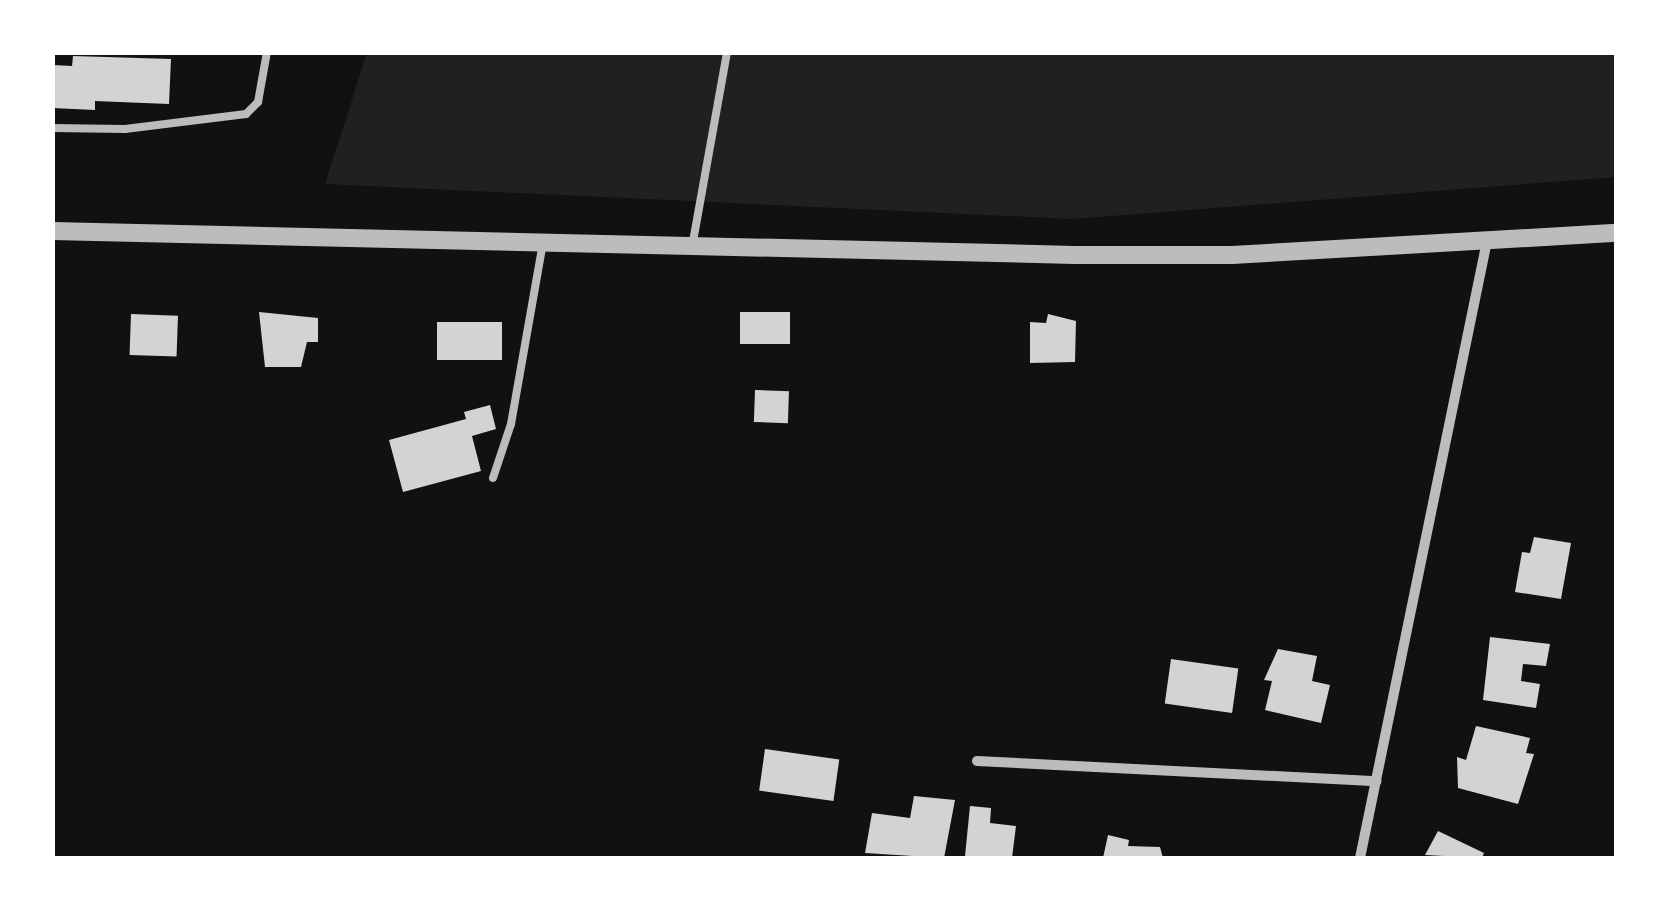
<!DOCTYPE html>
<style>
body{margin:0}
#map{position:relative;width:1669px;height:911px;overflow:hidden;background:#111;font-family:Roboto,sans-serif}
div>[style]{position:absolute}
.green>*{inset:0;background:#202020}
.building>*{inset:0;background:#d3d3d3;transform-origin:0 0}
.service>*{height:8px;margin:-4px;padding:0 4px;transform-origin:4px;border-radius:4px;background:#bcbcbc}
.minor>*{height:10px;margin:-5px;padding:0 5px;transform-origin:5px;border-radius:5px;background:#bcbcbc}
.tertiary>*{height:18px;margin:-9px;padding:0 9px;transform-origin:9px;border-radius:9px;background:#bcbcbc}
span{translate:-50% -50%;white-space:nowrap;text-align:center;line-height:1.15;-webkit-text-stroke:10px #fff;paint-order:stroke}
.frame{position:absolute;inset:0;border:55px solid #fff;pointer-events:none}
</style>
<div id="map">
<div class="green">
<div style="clip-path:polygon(367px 53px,1616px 53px,1616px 177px,1073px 219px,325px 184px)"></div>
</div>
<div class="building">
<div style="clip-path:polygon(73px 56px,171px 59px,169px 104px,95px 101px,95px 110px,52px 108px,52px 65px,72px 66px)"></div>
<div style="clip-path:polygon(259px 312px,318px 318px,318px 342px,307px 342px,301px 367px,265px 367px)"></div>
<div style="left:790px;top:312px;width:32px;height:50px;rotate:90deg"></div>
<div style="left:131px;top:314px;width:47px;height:41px;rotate:2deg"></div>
<div style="clip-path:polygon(1048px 314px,1076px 321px,1075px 362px,1030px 363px,1030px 322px,1046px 323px)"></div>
<div style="left:502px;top:322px;width:38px;height:65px;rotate:90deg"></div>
<div style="left:755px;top:390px;width:34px;height:32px;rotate:2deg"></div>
<div style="clip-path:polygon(490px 405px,496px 429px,472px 436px,481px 471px,403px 492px,389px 440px,466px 419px,464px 412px)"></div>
<div style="clip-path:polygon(1534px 537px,1571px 543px,1561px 599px,1515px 592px,1522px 552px,1530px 553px)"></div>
<div style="clip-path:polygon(1490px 637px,1550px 644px,1546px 666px,1523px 664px,1521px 681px,1540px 684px,1536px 708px,1483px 700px)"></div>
<div style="clip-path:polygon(1278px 649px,1317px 656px,1312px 681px,1330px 685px,1321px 723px,1265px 710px,1272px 681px,1264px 680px)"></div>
<div style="left:1171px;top:659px;width:68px;height:45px;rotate:8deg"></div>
<div style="clip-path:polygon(1476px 726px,1530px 738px,1526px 753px,1534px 754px,1518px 804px,1458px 788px,1457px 757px,1466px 760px)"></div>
<div style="left:765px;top:749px;width:75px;height:42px;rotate:8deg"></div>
<div style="clip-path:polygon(914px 796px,955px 800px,944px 858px,865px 853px,872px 813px,910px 818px)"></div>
<div style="clip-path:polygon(970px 806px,991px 808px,990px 823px,1016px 826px,1012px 858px,965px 856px)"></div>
<div style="clip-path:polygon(1438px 831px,1484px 853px,1482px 858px,1425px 855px)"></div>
<div style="clip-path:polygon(1108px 835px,1129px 840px,1128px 846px,1160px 847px,1163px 858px,1103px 858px)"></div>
</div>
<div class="service">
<div style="left:52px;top:128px;width:73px;rotate:0.8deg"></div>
<div style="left:125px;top:129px;width:122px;rotate:-7.1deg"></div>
<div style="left:246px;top:114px;width:17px;rotate:-45deg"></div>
<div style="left:258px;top:102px;width:51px;rotate:-79.8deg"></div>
<div style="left:692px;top:247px;width:198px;rotate:-79.8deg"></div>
<div style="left:493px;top:478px;width:57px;rotate:-71.6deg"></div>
<div style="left:511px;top:424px;width:184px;rotate:-80deg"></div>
</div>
<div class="minor">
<div style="left:977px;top:761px;width:400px;rotate:2.9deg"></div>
<div style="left:1360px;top:858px;width:630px;rotate:-78.37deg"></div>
</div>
<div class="tertiary">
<div style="left:52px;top:231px;width:1023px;rotate:1.34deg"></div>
<div style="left:1075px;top:255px;width:157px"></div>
<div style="left:1232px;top:255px;width:385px;rotate:-3.3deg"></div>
</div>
<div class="frame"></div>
</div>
